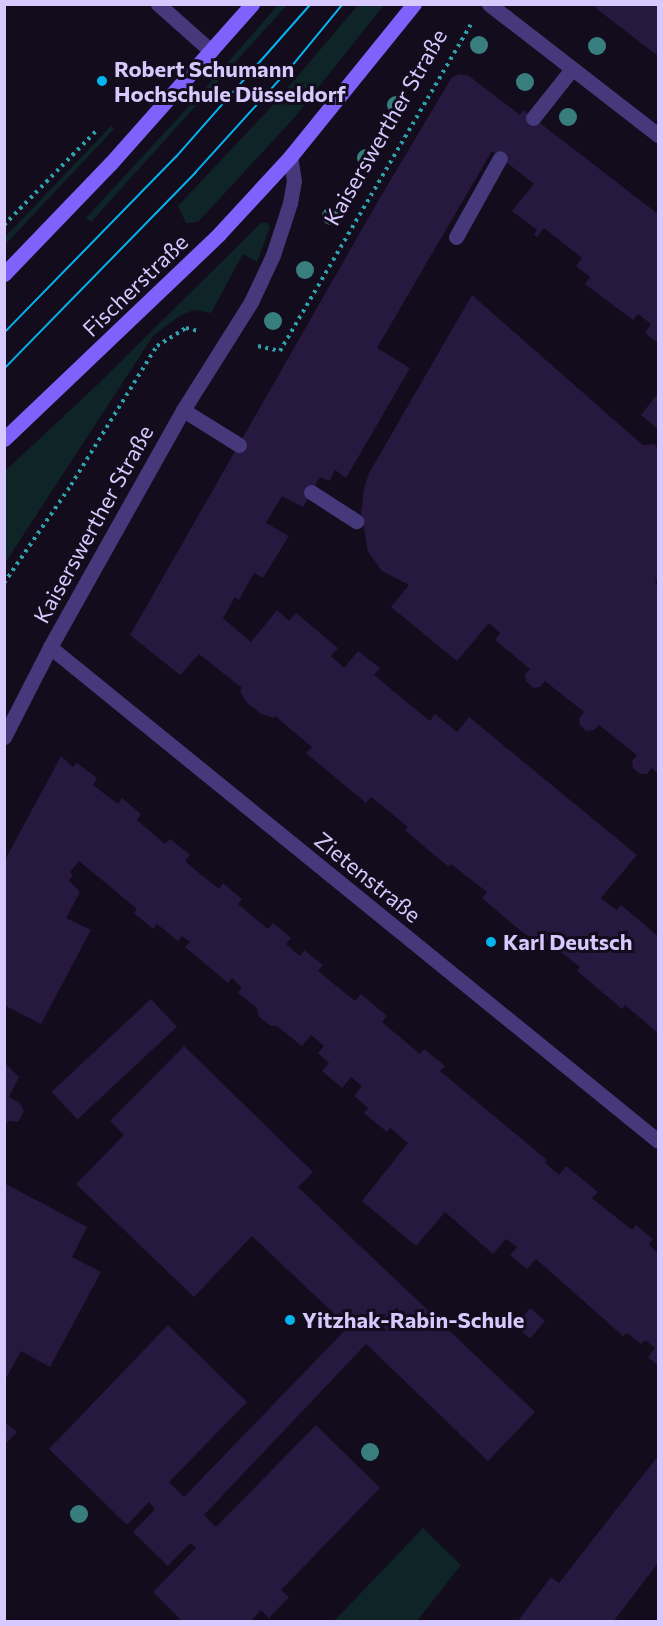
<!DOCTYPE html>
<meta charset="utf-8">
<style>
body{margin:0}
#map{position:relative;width:663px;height:1626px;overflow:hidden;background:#120c1d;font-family:Commissioner,sans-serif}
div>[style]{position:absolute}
.green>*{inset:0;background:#0f2427}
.building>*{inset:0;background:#26183e;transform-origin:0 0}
.path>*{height:4px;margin-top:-2px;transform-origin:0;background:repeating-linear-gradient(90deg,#2fa1ac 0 3px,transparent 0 7.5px)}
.lane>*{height:15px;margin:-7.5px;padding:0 7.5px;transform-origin:7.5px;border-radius:7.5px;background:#45387b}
.street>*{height:15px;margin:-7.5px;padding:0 7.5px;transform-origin:7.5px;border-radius:7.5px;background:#45387b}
.secondary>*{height:15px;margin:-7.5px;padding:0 7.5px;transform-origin:7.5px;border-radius:7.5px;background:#7d62fc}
.tram>*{height:1.5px;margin:-0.75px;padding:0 0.75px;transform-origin:0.75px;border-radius:0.75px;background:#04b4ef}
.trees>*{width:18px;height:18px;margin:-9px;border-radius:50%;background:#387e7f}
.dots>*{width:16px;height:16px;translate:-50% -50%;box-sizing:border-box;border:3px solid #120c1d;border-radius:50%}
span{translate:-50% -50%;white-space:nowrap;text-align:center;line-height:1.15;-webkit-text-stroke:6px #120c1d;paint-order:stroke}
.poi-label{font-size:22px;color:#d7c9fe;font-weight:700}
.left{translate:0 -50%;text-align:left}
.street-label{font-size:22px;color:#d7c9fe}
.frame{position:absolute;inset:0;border:6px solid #d7c9fe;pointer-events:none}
</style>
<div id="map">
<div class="green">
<div style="clip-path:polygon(278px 5px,287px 5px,91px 222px,86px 218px,201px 93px)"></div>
<div style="clip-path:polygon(358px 5px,384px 5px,294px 118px,198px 222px,186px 223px,178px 206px,273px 105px)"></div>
<div style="clip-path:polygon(111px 126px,114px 129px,5px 245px,5px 237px)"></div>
<div style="clip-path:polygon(262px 222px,268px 223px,270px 227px,257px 262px,243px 254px,211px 313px,194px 310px,179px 316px,153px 336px,5px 563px,5px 471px,97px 385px)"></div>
<div style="clip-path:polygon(423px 1528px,461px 1565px,417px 1621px,334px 1621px)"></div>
</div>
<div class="building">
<div style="clip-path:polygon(592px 4px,658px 4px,658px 56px,602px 13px)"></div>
<div style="clip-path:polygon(460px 74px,469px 76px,520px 115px,523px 110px,658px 214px,658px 343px,645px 333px,651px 324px,638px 314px,633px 320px,585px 284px,590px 277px,576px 266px,582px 258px,544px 228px,537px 237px,534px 235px,537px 230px,512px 211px,534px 184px,492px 151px,377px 348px,410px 368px,346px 478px,335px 470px,330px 481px,320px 477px,303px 507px,282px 496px,266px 523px,289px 536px,263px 578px,254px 573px,239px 600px,235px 597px,223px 618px,251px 642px,277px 610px,289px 621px,296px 613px,338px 648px,331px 656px,344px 668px,358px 651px,380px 668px,374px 675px,430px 721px,435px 714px,457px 732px,469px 717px,637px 855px,601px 898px,616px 910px,621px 905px,658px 936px,658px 1033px,625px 1005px,622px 1009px,577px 971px,580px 967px,540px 936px,536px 942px,517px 928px,482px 898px,487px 892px,451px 864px,449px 867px,434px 855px,405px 830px,408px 827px,371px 797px,366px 803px,306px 753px,312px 747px,275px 716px,273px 718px,261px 714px,246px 702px,240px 691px,242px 688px,199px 654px,180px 675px,130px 635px,378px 201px,452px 77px)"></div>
<div style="clip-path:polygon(472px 295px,637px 440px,643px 445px,654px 444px,658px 448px,658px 578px,655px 582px,658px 586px,658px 774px,652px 768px,647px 774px,640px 774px,633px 768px,632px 761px,637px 755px,599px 725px,594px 730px,586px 731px,580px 725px,579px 718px,584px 712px,545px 681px,540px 687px,533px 688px,526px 681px,525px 674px,530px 669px,495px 640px,500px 633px,489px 623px,457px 661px,391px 607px,409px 585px,382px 571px,368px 552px,361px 512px,364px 488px,369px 473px)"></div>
<div style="clip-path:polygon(658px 393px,658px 429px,641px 415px)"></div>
<div style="clip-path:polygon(61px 756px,73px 767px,77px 763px,97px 778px,93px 785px,118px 804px,122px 798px,141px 814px,137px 820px,165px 844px,170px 839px,190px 855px,185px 861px,199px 873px,219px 889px,223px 883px,242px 899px,238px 904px,268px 929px,273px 923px,291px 938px,286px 944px,300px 956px,304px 950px,323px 965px,318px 971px,355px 1001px,361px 994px,387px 1016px,382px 1022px,420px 1054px,424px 1049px,445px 1066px,440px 1071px,547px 1160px,545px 1163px,559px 1175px,566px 1166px,598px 1192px,592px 1198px,632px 1230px,636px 1225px,653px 1239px,649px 1245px,658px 1253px,658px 1366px,648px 1357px,655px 1348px,645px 1340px,641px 1344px,627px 1333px,623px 1336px,536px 1259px,527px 1269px,510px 1255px,517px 1247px,506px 1239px,493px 1254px,445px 1212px,416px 1246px,362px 1201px,408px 1143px,390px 1128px,387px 1132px,364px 1113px,368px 1108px,354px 1096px,362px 1086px,351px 1077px,342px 1088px,322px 1071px,329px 1063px,318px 1053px,324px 1046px,311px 1035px,302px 1046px,277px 1026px,271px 1026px,258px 1016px,257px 1008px,238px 993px,242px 988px,232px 978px,228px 983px,185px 947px,190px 942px,182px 936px,178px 941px,157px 924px,153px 929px,134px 913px,137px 909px,79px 861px,70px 872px,73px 875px,69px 880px,80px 892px,66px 918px,91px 930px,41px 1024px,4px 1005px,4px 862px)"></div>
<div style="left:151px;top:999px;width:38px;height:136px;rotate:47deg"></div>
<div style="clip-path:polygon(184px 1046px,313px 1172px,298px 1187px,535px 1412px,488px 1461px,366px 1344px,204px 1515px,216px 1527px,316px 1425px,380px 1488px,281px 1590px,289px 1597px,269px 1618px,261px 1610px,250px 1622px,183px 1622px,153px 1592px,196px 1548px,190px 1543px,168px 1566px,133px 1532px,155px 1509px,149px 1502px,127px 1525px,49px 1449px,168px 1325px,247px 1402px,169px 1482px,184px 1497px,348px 1327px,252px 1236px,194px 1297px,76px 1184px,124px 1135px,110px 1121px)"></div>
<div style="clip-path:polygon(4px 1062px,19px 1077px,9px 1097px,20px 1103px,24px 1111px,18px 1122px,8px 1121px,4px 1129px)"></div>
<div style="clip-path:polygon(4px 1183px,87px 1227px,72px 1257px,101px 1272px,50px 1367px,21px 1351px,4px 1382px)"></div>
<div style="left:530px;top:1308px;width:20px;height:23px;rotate:41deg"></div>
<div style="clip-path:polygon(4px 1422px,17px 1432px,4px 1445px)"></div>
<div style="clip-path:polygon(658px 1456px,658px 1563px,613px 1622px,517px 1622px,551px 1577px,559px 1583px)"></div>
</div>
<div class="path">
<div style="left:4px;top:225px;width:134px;rotate:-45.6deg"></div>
<div style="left:258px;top:346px;width:23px;rotate:13deg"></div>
<div style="left:280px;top:351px;width:379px;rotate:-59.7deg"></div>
<div style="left:4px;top:583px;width:119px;rotate:-55.6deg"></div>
<div style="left:71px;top:485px;width:163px;rotate:-58.3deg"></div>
<div style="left:157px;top:346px;width:34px;rotate:-32deg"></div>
<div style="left:186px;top:328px;width:12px;rotate:14deg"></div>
</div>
<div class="lane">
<div style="left:158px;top:4px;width:71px;rotate:41.6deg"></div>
<div style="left:533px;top:118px;width:63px;rotate:-51.5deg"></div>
<div style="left:456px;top:237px;width:90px;rotate:-60.9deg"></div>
<div style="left:183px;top:410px;width:66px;rotate:32deg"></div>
<div style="left:311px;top:492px;width:54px;rotate:32.8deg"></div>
</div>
<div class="street">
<div style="left:489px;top:4px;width:214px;rotate:37.8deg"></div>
<div style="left:50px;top:647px;width:783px;rotate:39.09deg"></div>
<div style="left:4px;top:737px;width:101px;rotate:-62.9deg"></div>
<div style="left:50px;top:647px;width:272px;rotate:-60.7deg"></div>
<div style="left:183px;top:410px;width:128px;rotate:-57.8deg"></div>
<div style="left:251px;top:302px;width:52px;rotate:-64.9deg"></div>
<div style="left:273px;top:255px;width:55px;rotate:-71.9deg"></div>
<div style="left:290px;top:203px;width:22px;rotate:-80deg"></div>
<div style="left:294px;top:181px;width:24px;rotate:-99deg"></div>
</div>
<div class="secondary">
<div style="left:4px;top:274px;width:153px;rotate:-46.1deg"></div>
<div style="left:110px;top:164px;width:214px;rotate:-48.4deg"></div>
<div style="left:4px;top:439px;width:297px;rotate:-43.6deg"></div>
<div style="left:219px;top:234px;width:105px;rotate:-47.3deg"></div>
<div style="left:290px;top:157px;width:197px;rotate:-51deg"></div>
</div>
<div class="tram">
<div style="left:4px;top:333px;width:246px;rotate:-45.7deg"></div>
<div style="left:176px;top:157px;width:204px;rotate:-48.6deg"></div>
<div style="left:4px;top:369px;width:274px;rotate:-45.7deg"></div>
<div style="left:195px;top:173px;width:144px;rotate:-47.8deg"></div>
<div style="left:292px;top:66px;width:80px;rotate:-50.6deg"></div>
</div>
<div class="trees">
<div style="left:479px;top:45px"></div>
<div style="left:597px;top:46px"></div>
<div style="left:525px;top:82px"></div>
<div style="left:396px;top:105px"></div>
<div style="left:568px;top:117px"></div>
<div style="left:366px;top:158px"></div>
<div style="left:331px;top:216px"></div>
<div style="left:305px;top:270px"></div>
<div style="left:273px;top:321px"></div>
<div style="left:370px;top:1452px"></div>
<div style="left:79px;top:1514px"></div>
</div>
<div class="dots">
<div style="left:102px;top:81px;background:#04b4ef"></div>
<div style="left:491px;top:942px;background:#04b4ef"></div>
<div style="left:290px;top:1320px;background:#04b4ef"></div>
</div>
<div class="poi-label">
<span class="left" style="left:114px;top:81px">Robert Schumann<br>Hochschule Düsseldorf</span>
<span class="left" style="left:503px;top:942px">Karl Deutsch</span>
<span class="left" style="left:302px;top:1320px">Yitzhak-Rabin-Schule</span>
</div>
<div class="street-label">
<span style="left:385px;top:127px;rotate:-60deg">Kaiserswerther Straße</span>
<span style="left:135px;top:285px;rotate:-44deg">Fischerstraße</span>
<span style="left:93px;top:524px;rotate:-61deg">Kaiserswerther Straße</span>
<span style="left:368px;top:877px;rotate:39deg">Zietenstraße</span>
</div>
<div class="frame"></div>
</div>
